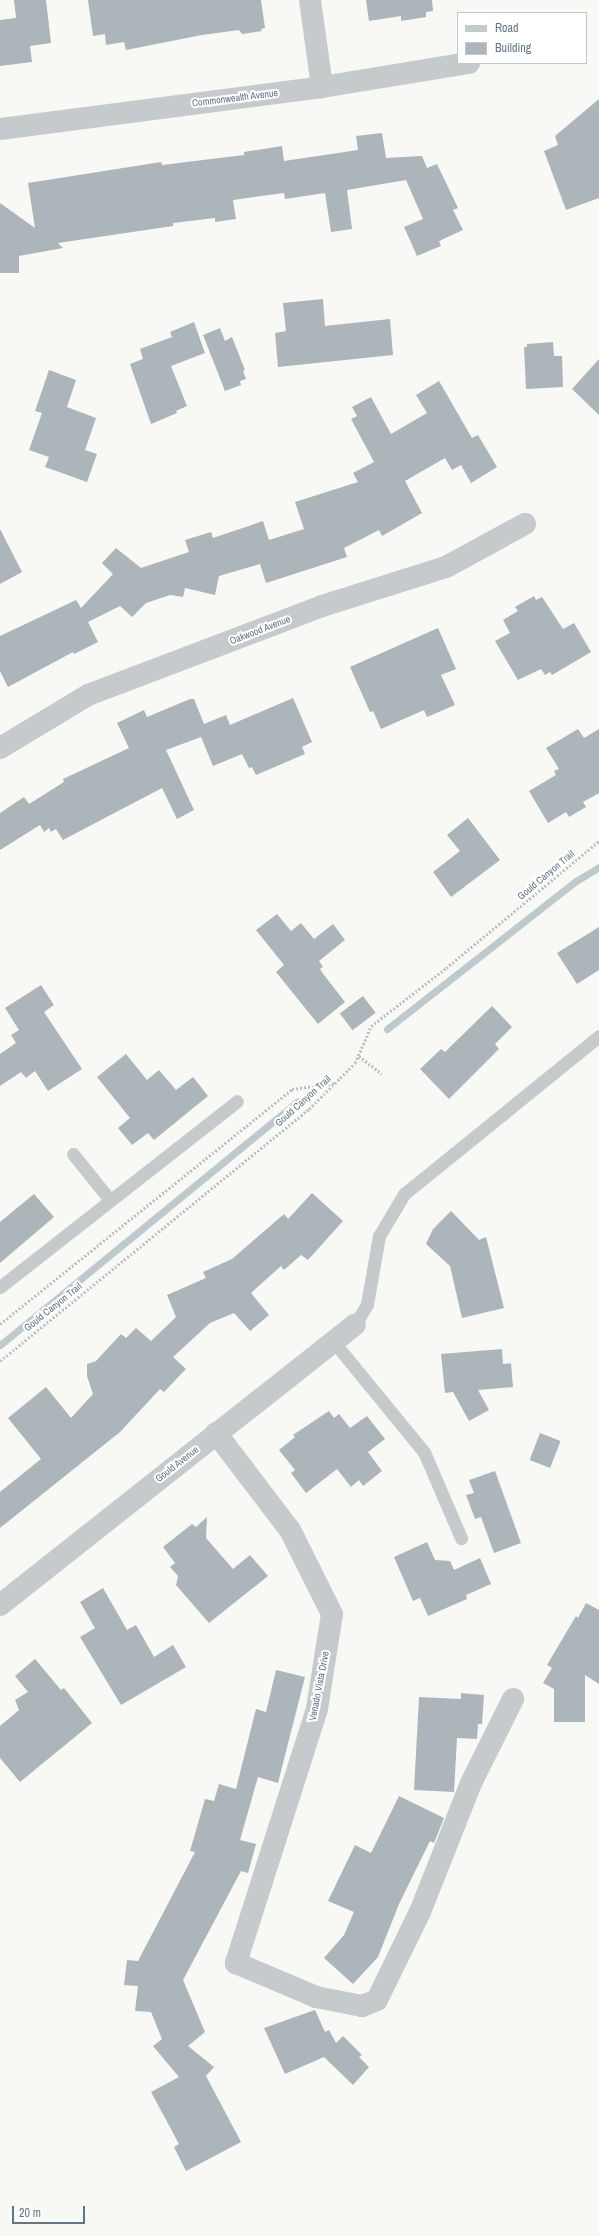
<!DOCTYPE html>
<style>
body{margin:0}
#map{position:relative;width:599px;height:2236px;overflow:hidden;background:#f8f8f5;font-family:"Archivo Narrow",sans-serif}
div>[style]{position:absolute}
.stream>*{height:7px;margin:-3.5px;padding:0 3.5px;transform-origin:3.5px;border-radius:3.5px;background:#bcc9cd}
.building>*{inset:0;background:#acb5ba;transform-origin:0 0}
.path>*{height:2.5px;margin-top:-1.25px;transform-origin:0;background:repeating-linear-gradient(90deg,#bec1c3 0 2px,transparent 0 4px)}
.service>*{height:13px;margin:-6.5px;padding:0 6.5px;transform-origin:6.5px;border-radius:6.5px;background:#c5cacd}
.minor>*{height:22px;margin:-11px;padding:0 11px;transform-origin:11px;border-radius:11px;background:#c5cacd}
span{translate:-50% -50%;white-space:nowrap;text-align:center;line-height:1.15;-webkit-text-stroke:4px #fff;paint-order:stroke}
.street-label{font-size:10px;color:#617582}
.legend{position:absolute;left:457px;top:12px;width:130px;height:52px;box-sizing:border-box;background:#fff;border:1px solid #c0c8cd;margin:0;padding:5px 7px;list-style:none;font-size:12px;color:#617582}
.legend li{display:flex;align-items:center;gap:8px;height:20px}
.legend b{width:20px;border:1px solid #c0c8cd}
.scale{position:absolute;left:12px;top:2206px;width:73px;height:18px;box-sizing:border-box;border:2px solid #617582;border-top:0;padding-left:5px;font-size:12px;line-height:14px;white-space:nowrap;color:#617582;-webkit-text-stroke:3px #fff;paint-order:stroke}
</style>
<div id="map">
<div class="stream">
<div style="left:387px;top:1029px;width:240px;rotate:-38.1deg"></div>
<div style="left:576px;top:881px;width:27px;rotate:-31deg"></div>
<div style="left:0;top:1345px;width:384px;rotate:-39.3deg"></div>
</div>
<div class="building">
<div style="clip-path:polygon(14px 0,46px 0,51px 43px,30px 46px,32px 62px,0 66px,0 20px,16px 18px)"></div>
<div style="clip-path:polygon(88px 0,261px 0,265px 28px,261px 29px,262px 31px,242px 34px,239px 30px,202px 35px,126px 50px,124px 42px,106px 45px,105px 34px,93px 36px)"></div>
<div style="clip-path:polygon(366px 0,432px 0,433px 11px,426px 12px,426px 17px,401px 21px,401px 16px,369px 21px)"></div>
<div style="clip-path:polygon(599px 99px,599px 198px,566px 210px,544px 151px,558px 145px,555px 136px)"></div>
<div style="clip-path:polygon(382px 133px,386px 158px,422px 156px,427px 168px,437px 164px,458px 208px,453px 210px,463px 230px,439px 241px,441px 246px,417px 256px,404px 227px,423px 219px,406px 180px,347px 190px,352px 229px,331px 232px,325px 193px,285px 199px,284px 193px,233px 200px,236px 219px,215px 222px,215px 218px,173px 223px,173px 226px,58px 243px,63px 248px,19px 256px,19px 273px,0 273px,0 203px,35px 228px,28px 183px,161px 162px,162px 165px,244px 155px,244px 152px,282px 146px,284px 161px,358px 150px,356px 136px)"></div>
<div style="clip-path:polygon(323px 299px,325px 326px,390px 319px,393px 355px,278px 367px,275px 333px,286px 331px,283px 303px)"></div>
<div style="clip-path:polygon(194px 322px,205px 353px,171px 366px,187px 406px,176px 411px,177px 413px,151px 424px,130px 364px,143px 359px,140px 349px,172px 337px,170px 332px)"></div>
<div style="clip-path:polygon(220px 328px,225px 341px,232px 337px,245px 370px,243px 371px,246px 379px,240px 381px,241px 385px,225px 391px,203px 335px)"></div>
<div style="clip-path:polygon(553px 342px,554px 356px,562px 356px,563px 387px,526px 389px,524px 347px,527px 347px,527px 344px)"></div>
<div style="clip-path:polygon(599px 359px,599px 415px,572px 389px)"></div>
<div style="clip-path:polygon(49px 370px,76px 380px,67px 407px,96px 418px,85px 450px,97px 454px,87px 482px,45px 467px,49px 457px,29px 450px,42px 413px,35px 411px)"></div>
<div style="clip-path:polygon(439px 381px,472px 438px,478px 435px,497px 467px,471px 483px,461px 465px,452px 470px,445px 458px,405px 481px,422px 513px,382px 536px,379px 530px,344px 548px,347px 557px,266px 583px,260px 564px,219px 576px,215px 595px,185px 588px,183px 597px,170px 595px,146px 603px,132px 617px,120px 606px,88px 622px,98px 642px,74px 654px,73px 652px,8px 687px,0 671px,0 636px,76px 600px,81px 608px,113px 574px,102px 563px,116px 548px,141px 568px,189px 552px,185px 540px,211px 532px,213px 538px,263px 521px,269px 540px,304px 529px,295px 502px,358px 482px,353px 473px,374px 462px,351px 419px,357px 416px,352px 407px,371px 397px,391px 434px,427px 413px,416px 395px)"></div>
<div style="clip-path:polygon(0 529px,22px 572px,0 584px)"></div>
<div style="clip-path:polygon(534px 596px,536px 600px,542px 597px,563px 629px,574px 623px,591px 652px,552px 675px,550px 672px,545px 675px,541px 669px,518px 680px,495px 641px,510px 633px,503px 620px,518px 611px,515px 607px)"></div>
<div style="clip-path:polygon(438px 628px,456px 669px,441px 675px,455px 705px,427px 717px,424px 710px,381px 729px,373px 711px,370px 712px,350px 667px)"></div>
<div style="clip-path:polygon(293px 698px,312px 742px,302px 747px,305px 754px,256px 775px,252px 767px,249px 768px,242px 754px,213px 766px,201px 737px,166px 750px,194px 810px,177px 819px,162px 788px,63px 840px,56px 829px,51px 832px,49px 828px,44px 832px,40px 825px,0 850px,0 813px,24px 797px,29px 804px,64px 782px,63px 779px,129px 748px,117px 723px,144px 710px,147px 717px,190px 699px,194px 699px,204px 724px,226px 715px,230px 725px)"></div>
<div style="clip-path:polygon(578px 729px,584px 738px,599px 729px,599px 793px,583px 802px,586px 807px,569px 817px,566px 812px,548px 823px,529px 791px,556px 775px,554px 771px,559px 769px,546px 748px)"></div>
<div style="clip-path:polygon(468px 818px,500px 860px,451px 897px,433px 872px,460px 851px,447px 835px)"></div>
<div style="clip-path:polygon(277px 914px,291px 931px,301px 923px,314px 939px,333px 924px,345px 940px,319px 961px,323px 967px,320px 969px,324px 975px,345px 1002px,318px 1024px,276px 972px,284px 965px,256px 930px)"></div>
<div style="clip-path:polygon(599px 927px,599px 970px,577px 984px,557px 953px)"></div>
<div style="clip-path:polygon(41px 985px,54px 1005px,44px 1012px,82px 1069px,48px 1091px,35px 1071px,26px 1078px,21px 1072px,0 1086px,0 1054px,16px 1043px,11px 1035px,19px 1030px,5px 1008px)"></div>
<div style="left:363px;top:996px;width:21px;height:29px;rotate:53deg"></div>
<div style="clip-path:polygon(492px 1006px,512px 1027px,495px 1044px,499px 1049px,449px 1099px,420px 1069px,441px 1049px,445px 1052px)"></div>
<div style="clip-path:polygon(126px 1054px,147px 1080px,159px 1070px,176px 1090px,193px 1077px,208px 1096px,154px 1140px,148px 1133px,132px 1145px,118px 1128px,130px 1118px,97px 1077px)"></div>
<div style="clip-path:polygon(312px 1193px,343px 1221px,308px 1260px,301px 1255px,284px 1270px,281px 1266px,251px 1293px,269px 1315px,250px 1331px,234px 1313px,210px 1323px,173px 1357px,186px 1369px,164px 1392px,160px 1389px,120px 1432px,0 1528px,0 1492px,41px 1459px,8px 1418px,46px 1387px,71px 1418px,93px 1394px,87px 1376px,87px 1364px,96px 1361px,121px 1334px,126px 1338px,136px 1328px,151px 1341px,176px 1317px,167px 1295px,206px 1278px,203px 1272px,232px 1259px,284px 1214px,288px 1219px)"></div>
<div style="clip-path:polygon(34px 1194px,54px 1217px,0 1263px,0 1222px)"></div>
<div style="clip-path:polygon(451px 1211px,479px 1240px,486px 1237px,504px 1308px,462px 1318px,450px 1266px,426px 1244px,433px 1229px)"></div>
<div style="clip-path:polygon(502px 1349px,503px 1364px,511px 1363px,513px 1387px,478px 1390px,489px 1410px,469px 1421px,453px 1392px,445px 1393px,441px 1354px)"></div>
<div style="clip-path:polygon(329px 1411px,334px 1418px,339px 1414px,350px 1428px,367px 1416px,385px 1439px,368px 1452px,382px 1471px,363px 1486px,359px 1480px,351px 1487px,337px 1469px,306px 1493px,291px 1473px,295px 1470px,279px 1450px,295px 1437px,293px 1435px)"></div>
<div style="left:540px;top:1433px;width:22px;height:29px;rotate:21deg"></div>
<div style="clip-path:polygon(495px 1471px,521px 1543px,494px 1553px,481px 1517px,475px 1519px,466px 1495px,474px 1493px,469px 1480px)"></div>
<div style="clip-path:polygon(207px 1517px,206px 1538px,233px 1569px,250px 1555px,268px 1576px,209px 1623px,176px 1585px,178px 1576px,170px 1567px,175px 1563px,163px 1547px,192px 1524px,196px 1527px)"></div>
<div style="clip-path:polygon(427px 1542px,435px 1560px,450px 1561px,454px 1570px,480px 1558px,491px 1584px,466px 1595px,467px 1599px,428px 1616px,420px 1598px,413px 1601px,394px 1557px)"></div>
<div style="clip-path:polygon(103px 1588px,127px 1630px,136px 1625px,154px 1657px,173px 1645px,186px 1667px,121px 1705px,80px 1637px,95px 1628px,80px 1602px)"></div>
<div style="clip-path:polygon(586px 1603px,599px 1610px,599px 1684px,585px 1675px,585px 1722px,554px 1722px,554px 1689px,543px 1683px,552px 1668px,547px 1665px,576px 1616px,578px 1618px)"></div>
<div style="clip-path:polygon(35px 1659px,61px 1690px,64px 1688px,92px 1723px,20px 1782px,0 1758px,0 1726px,19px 1710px,15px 1700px,28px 1692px,15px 1676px)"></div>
<div style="clip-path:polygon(276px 1670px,305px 1677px,278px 1783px,258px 1777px,240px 1840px,256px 1844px,248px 1873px,241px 1871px,183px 1980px,205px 2032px,188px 2046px,214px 2067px,206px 2076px,241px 2142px,186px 2171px,174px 2147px,179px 2144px,151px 2092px,179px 2077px,153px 2046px,162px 2039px,151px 2012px,135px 2011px,138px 1986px,124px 1985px,127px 1960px,138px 1961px,195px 1852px,190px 1851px,205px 1799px,214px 1801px,219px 1784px,236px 1789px,256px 1709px,266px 1712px)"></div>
<div style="clip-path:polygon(461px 1693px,484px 1695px,482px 1724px,478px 1724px,477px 1739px,457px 1738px,454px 1792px,414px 1790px,419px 1697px,461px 1699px)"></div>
<div style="clip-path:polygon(399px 1796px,444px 1818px,434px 1843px,430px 1841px,399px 1904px,378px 1957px,353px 1984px,324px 1958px,344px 1935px,354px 1912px,328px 1901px,355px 1845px,371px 1853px)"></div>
<div style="clip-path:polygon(315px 2010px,325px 2032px,329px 2030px,336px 2043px,343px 2036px,362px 2055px,359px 2057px,369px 2067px,353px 2085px,324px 2057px,285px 2074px,264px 2028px)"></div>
</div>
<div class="path">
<div style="left:359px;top:1056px;width:29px;rotate:38deg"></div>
<div style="left:0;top:1324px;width:375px;rotate:-38.8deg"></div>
<div style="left:292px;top:1089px;width:43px;rotate:-7.9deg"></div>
<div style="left:0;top:1361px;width:399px;rotate:-39.2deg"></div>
<div style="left:309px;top:1109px;width:65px;rotate:-45deg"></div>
<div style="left:355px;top:1063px;width:40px;rotate:-66.6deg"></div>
<div style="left:371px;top:1026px;width:95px;rotate:-37.7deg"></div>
<div style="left:446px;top:968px;width:199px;rotate:-39.7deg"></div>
</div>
<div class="service">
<div style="left:73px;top:1154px;width:59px;rotate:51.2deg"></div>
<div style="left:0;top:1287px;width:301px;rotate:-38.1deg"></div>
<div style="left:355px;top:1325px;width:24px;rotate:-60deg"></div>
<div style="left:367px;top:1304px;width:69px;rotate:-80deg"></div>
<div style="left:379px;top:1236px;width:49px;rotate:-59.2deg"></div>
<div style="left:404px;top:1194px;width:251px;rotate:-39deg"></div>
<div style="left:333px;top:1341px;width:144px;rotate:50.7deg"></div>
<div style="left:424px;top:1452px;width:94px;rotate:66.7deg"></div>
</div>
<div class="minor">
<div style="left:310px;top:0;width:88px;rotate:82.1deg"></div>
<div style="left:0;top:129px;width:325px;rotate:-7.4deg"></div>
<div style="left:322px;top:87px;width:149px;rotate:-9.3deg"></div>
<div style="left:0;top:748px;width:103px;rotate:-31.1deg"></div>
<div style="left:88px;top:695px;width:250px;rotate:-20.8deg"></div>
<div style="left:322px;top:606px;width:130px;rotate:-17.5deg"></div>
<div style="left:446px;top:567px;width:90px;rotate:-28.6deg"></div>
<div style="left:216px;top:1433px;width:122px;rotate:52.7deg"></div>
<div style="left:290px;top:1530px;width:94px;rotate:63.4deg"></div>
<div style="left:332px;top:1614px;width:96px;rotate:99deg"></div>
<div style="left:317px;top:1709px;width:267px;rotate:107.7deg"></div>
<div style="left:236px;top:1963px;width:87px;rotate:23deg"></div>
<div style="left:316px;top:1997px;width:47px;rotate:11.1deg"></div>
<div style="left:362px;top:2006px;width:16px;rotate:-22deg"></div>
<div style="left:377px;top:2000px;width:98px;rotate:-64deg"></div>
<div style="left:420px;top:1912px;width:139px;rotate:-68.4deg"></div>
<div style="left:471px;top:1783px;width:94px;rotate:-63.4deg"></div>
<div style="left:0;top:1605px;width:452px;rotate:-38.3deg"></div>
</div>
<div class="street-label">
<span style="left:235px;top:98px;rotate:-7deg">Commonwealth Avenue</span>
<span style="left:260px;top:630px;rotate:-21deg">Oakwood Avenue</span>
<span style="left:546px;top:875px;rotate:-40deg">Gould Canyon Trail</span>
<span style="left:303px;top:1101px;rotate:-42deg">Gould Canyon Trail</span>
<span style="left:53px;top:1307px;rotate:-39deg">Gould Canyon Trail</span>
<span style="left:177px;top:1464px;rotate:-38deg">Gould Avenue</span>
<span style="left:319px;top:1686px;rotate:-79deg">Venado Vista Drive</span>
</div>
<ul class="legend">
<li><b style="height:5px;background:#c5cacd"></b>Road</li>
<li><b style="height:11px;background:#acb5ba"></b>Building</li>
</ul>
<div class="scale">20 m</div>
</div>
